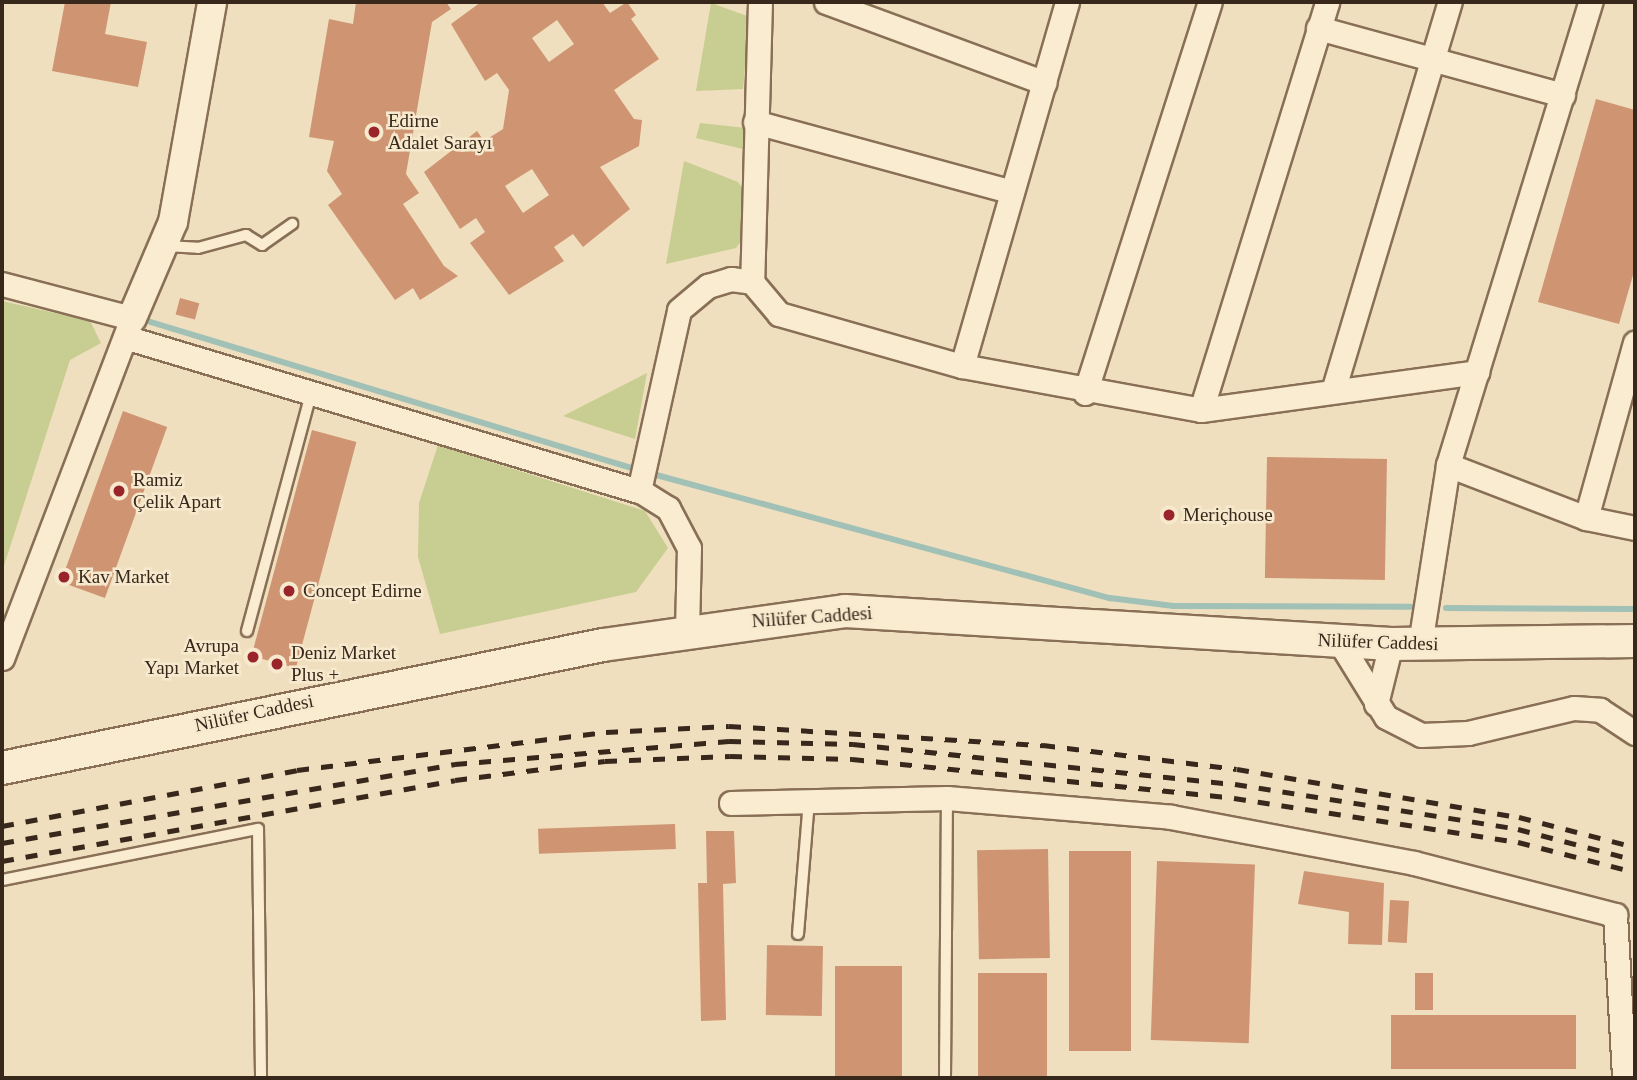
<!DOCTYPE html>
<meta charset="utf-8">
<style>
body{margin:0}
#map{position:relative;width:1637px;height:1080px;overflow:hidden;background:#efdfbe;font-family:Georgia,serif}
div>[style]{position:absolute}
.green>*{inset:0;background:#c8cd91}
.stream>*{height:6px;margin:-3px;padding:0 3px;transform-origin:3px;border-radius:3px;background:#a1c0b6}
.building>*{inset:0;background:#cf9572;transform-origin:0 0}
.roads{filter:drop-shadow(2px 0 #886f56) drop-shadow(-2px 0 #886f56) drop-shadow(0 2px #886f56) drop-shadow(0 -2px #886f56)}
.service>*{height:10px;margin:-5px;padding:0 5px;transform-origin:5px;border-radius:5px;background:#faecd1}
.minor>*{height:23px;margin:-11.5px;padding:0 11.5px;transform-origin:11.5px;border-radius:11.5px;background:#faecd1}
.tertiary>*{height:28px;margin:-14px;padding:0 14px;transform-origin:14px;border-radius:14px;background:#faecd1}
.secondary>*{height:32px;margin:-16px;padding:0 16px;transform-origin:16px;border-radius:16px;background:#faecd1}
.rail>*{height:5px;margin-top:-2.5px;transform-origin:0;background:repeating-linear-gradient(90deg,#37281b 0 12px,transparent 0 24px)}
.dots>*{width:19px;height:19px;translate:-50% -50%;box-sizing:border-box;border:4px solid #f6e9cd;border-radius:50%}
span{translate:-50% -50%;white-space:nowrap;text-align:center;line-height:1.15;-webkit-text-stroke:5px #f6e9cd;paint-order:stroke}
.poi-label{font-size:19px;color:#37281b}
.left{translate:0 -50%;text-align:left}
.right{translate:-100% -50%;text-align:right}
.street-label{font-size:19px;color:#37281b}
.frame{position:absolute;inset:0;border:4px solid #37281b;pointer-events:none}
</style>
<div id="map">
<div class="green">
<div style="clip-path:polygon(711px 3px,750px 17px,743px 89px,696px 91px)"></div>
<div style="clip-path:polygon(700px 123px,746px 128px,743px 149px,696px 138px)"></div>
<div style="clip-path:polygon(684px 161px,738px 182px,746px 194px,744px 237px,736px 248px,666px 264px)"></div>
<div style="clip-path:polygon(2px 301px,90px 321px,101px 343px,70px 360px,2px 572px)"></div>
<div style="clip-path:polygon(647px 373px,635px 439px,563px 416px)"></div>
<div style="clip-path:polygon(438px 445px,645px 511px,668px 548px,636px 592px,440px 634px,418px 557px,419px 503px)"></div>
</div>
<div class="stream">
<div style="left:144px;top:320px;width:516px;rotate:16.89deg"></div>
<div style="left:649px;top:473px;width:478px;rotate:15.2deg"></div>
<div style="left:1110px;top:598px;width:64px;rotate:7.1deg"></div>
<div style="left:1174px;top:606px;width:237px;rotate:0.2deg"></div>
<div style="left:1446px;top:608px;width:189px;rotate:0.3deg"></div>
</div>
<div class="building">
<div style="clip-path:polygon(65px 2px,111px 2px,105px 34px,147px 42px,138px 87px,52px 71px)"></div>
<div style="clip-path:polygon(356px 2px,446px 2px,451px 9px,432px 22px,406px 174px,419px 193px,403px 204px,444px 266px,458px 276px,420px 300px,413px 288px,395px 300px,328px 205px,342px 194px,327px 171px,334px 141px,309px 137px,329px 19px,353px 24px)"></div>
<div style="clip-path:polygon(evenodd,481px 2px,602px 2px,610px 13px,627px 2px,636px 15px,631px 19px,659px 59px,614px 90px,634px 119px,642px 120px,639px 146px,600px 167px,630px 209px,583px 247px,573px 234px,554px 247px,564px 261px,509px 295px,470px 243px,485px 232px,476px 218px,460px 229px,424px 172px,477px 131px,484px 141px,503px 129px,509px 90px,497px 73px,485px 81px,451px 24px,481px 2px,557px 20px,574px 44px,549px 62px,532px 38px,557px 20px,481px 2px,532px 169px,549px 195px,523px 213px,505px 186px,532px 169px)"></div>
<div style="clip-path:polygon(1596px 99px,1635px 110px,1635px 268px,1619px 324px,1538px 302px)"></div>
<div style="left:180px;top:298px;width:20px;height:17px;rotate:15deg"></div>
<div style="left:123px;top:411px;width:47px;height:182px;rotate:20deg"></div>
<div style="left:312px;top:430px;width:46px;height:234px;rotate:15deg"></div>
<div style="left:1267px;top:457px;width:120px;height:121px;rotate:1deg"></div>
<div style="left:675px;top:824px;width:25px;height:137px;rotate:88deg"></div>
<div style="clip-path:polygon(706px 831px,734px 831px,736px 883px,723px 884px,726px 1020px,701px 1021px,698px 883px,707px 883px)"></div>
<div style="left:1048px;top:849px;width:109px;height:71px;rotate:89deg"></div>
<div style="left:1069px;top:851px;width:62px;height:200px"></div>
<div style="left:1157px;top:861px;width:98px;height:179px;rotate:2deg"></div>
<div style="clip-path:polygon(1304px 871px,1384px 883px,1382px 945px,1348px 944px,1349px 912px,1298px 904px)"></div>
<div style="left:1390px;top:900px;width:19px;height:42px;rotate:3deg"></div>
<div style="left:767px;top:945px;width:56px;height:70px;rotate:1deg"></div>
<div style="left:835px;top:966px;width:67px;height:112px"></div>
<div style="left:978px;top:973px;width:69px;height:105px"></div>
<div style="left:1415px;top:973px;width:18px;height:37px"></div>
<div style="left:1391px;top:1015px;width:185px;height:54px"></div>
</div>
<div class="roads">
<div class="service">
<div style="left:165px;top:246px;width:33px;rotate:3deg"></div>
<div style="left:198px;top:248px;width:50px;rotate:-15.2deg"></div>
<div style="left:246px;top:235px;width:19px;rotate:32deg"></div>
<div style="left:262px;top:245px;width:37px;rotate:-35deg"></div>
<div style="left:247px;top:631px;width:246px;rotate:-74.9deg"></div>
<div style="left:2px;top:880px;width:261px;rotate:-11.3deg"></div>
<div style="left:258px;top:829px;width:249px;rotate:89.3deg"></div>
<div style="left:798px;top:934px;width:133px;rotate:-85.3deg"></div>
<div style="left:945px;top:1078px;width:280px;rotate:-89.6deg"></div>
</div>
<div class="minor">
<div style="left:760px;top:2px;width:280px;rotate:91.6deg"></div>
<div style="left:752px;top:282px;width:42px;rotate:49.8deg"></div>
<div style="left:779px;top:314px;width:190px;rotate:15.9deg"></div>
<div style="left:962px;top:366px;width:243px;rotate:10.4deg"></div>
<div style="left:1201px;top:410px;width:279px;rotate:-7.8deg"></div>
<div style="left:826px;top:2px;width:233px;rotate:20.3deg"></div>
<div style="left:1318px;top:28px;width:254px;rotate:15.3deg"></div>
<div style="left:755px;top:122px;width:266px;rotate:15.2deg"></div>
<div style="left:2px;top:284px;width:134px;rotate:14.7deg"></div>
<div style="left:132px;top:318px;width:364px;rotate:110.9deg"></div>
<div style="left:128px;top:338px;width:537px;rotate:16.68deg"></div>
<div style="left:642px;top:492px;width:31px;rotate:32deg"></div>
<div style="left:668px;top:508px;width:45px;rotate:62.3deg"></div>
<div style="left:689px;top:548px;width:82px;rotate:91.4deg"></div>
<div style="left:962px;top:366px;width:379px;rotate:-73.9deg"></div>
<div style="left:1333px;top:391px;width:406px;rotate:-73.3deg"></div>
<div style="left:1085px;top:393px;width:410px;rotate:-72.3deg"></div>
<div style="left:1201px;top:410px;width:427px;rotate:-72.8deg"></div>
<div style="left:1448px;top:465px;width:148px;rotate:21deg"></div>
<div style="left:1586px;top:518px;width:50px;rotate:11.5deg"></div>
<div style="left:639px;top:491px;width:185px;rotate:-77.5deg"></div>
<div style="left:679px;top:310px;width:38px;rotate:-40deg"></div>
<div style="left:708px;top:286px;width:24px;rotate:-17deg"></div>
<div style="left:731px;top:279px;width:21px;rotate:8deg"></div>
<div style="left:1586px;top:518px;width:182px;rotate:-74.4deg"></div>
<div style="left:1339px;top:641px;width:89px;rotate:58.3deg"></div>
<div style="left:1386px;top:717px;width:39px;rotate:27deg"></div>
<div style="left:1421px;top:735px;width:47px;rotate:-2.4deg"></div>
<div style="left:1468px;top:733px;width:109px;rotate:-13.3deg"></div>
<div style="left:1574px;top:708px;width:26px;rotate:4deg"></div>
<div style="left:1600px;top:710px;width:42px;rotate:33.3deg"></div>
<div style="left:1420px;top:644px;width:181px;rotate:-81.1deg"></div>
<div style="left:1448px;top:465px;width:484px;rotate:-72.9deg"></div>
<div style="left:1376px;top:704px;width:62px;rotate:-76deg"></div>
<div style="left:731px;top:803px;width:216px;rotate:-1.3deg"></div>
<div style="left:947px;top:798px;width:225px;rotate:4.8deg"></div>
<div style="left:1171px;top:817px;width:247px;rotate:10.7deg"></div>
<div style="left:1414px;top:863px;width:208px;rotate:14.5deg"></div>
<div style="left:1615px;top:915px;width:163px;rotate:86.8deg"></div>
</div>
<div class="tertiary">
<div style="left:132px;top:318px;width:104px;rotate:-66.9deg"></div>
<div style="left:173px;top:222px;width:223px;rotate:-79.9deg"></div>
</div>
<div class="secondary">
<div style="left:2px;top:768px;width:613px;rotate:-11.57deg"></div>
<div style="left:603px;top:645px;width:244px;rotate:-8deg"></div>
<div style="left:845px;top:611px;width:547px;rotate:3.46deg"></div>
<div style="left:1391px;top:644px;width:244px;rotate:-0.7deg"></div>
</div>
</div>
<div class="rail">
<div style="left:2px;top:826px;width:300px;rotate:-10.7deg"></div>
<div style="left:297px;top:770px;width:311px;rotate:-7deg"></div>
<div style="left:606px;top:732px;width:123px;rotate:-2.8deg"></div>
<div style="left:729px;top:726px;width:315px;rotate:3.5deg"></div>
<div style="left:1043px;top:745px;width:195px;rotate:7.1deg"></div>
<div style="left:1237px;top:769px;width:286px;rotate:9.7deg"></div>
<div style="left:1519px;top:817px;width:120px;rotate:14.5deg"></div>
<div style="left:2px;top:843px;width:460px;rotate:-9.9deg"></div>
<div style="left:455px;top:764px;width:275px;rotate:-4.8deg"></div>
<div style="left:729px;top:741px;width:124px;rotate:1.4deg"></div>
<div style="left:853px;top:744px;width:384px;rotate:6deg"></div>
<div style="left:1235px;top:784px;width:287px;rotate:9deg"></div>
<div style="left:1518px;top:829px;width:121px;rotate:14.8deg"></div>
<div style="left:2px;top:861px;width:460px;rotate:-10.1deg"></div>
<div style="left:455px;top:780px;width:151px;rotate:-7.2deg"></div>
<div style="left:605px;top:761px;width:125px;rotate:-2.3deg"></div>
<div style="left:730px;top:756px;width:122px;rotate:1.4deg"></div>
<div style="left:852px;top:759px;width:384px;rotate:5.8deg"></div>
<div style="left:1234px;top:798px;width:287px;rotate:8.8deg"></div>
<div style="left:1518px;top:842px;width:121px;rotate:14.4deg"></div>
</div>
<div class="dots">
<div style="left:374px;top:132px;background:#992429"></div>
<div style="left:119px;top:491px;background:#992429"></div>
<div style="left:1169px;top:515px;background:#992429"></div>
<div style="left:64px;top:577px;background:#992429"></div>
<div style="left:289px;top:591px;background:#992429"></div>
<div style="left:253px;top:657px;background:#992429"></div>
<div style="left:277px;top:664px;background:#992429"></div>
</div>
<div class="poi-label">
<span class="left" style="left:388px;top:132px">Edirne<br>Adalet Sarayı</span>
<span class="left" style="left:133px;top:491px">Ramiz<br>Çelik Apart</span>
<span class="left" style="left:1183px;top:515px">Meriçhouse</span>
<span class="left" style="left:78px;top:577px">Kav Market</span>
<span class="left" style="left:303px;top:591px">Concept Edirne</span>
<span class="right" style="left:239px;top:657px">Avrupa<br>Yapı Market</span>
<span class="left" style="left:291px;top:664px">Deniz Market<br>Plus +</span>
</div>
<div class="street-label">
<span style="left:812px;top:617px;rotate:-4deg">Nilüfer Caddesi</span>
<span style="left:1378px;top:642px;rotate:2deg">Nilüfer Caddesi</span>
<span style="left:254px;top:713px;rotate:-12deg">Nilüfer Caddesi</span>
</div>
<div class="frame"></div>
</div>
